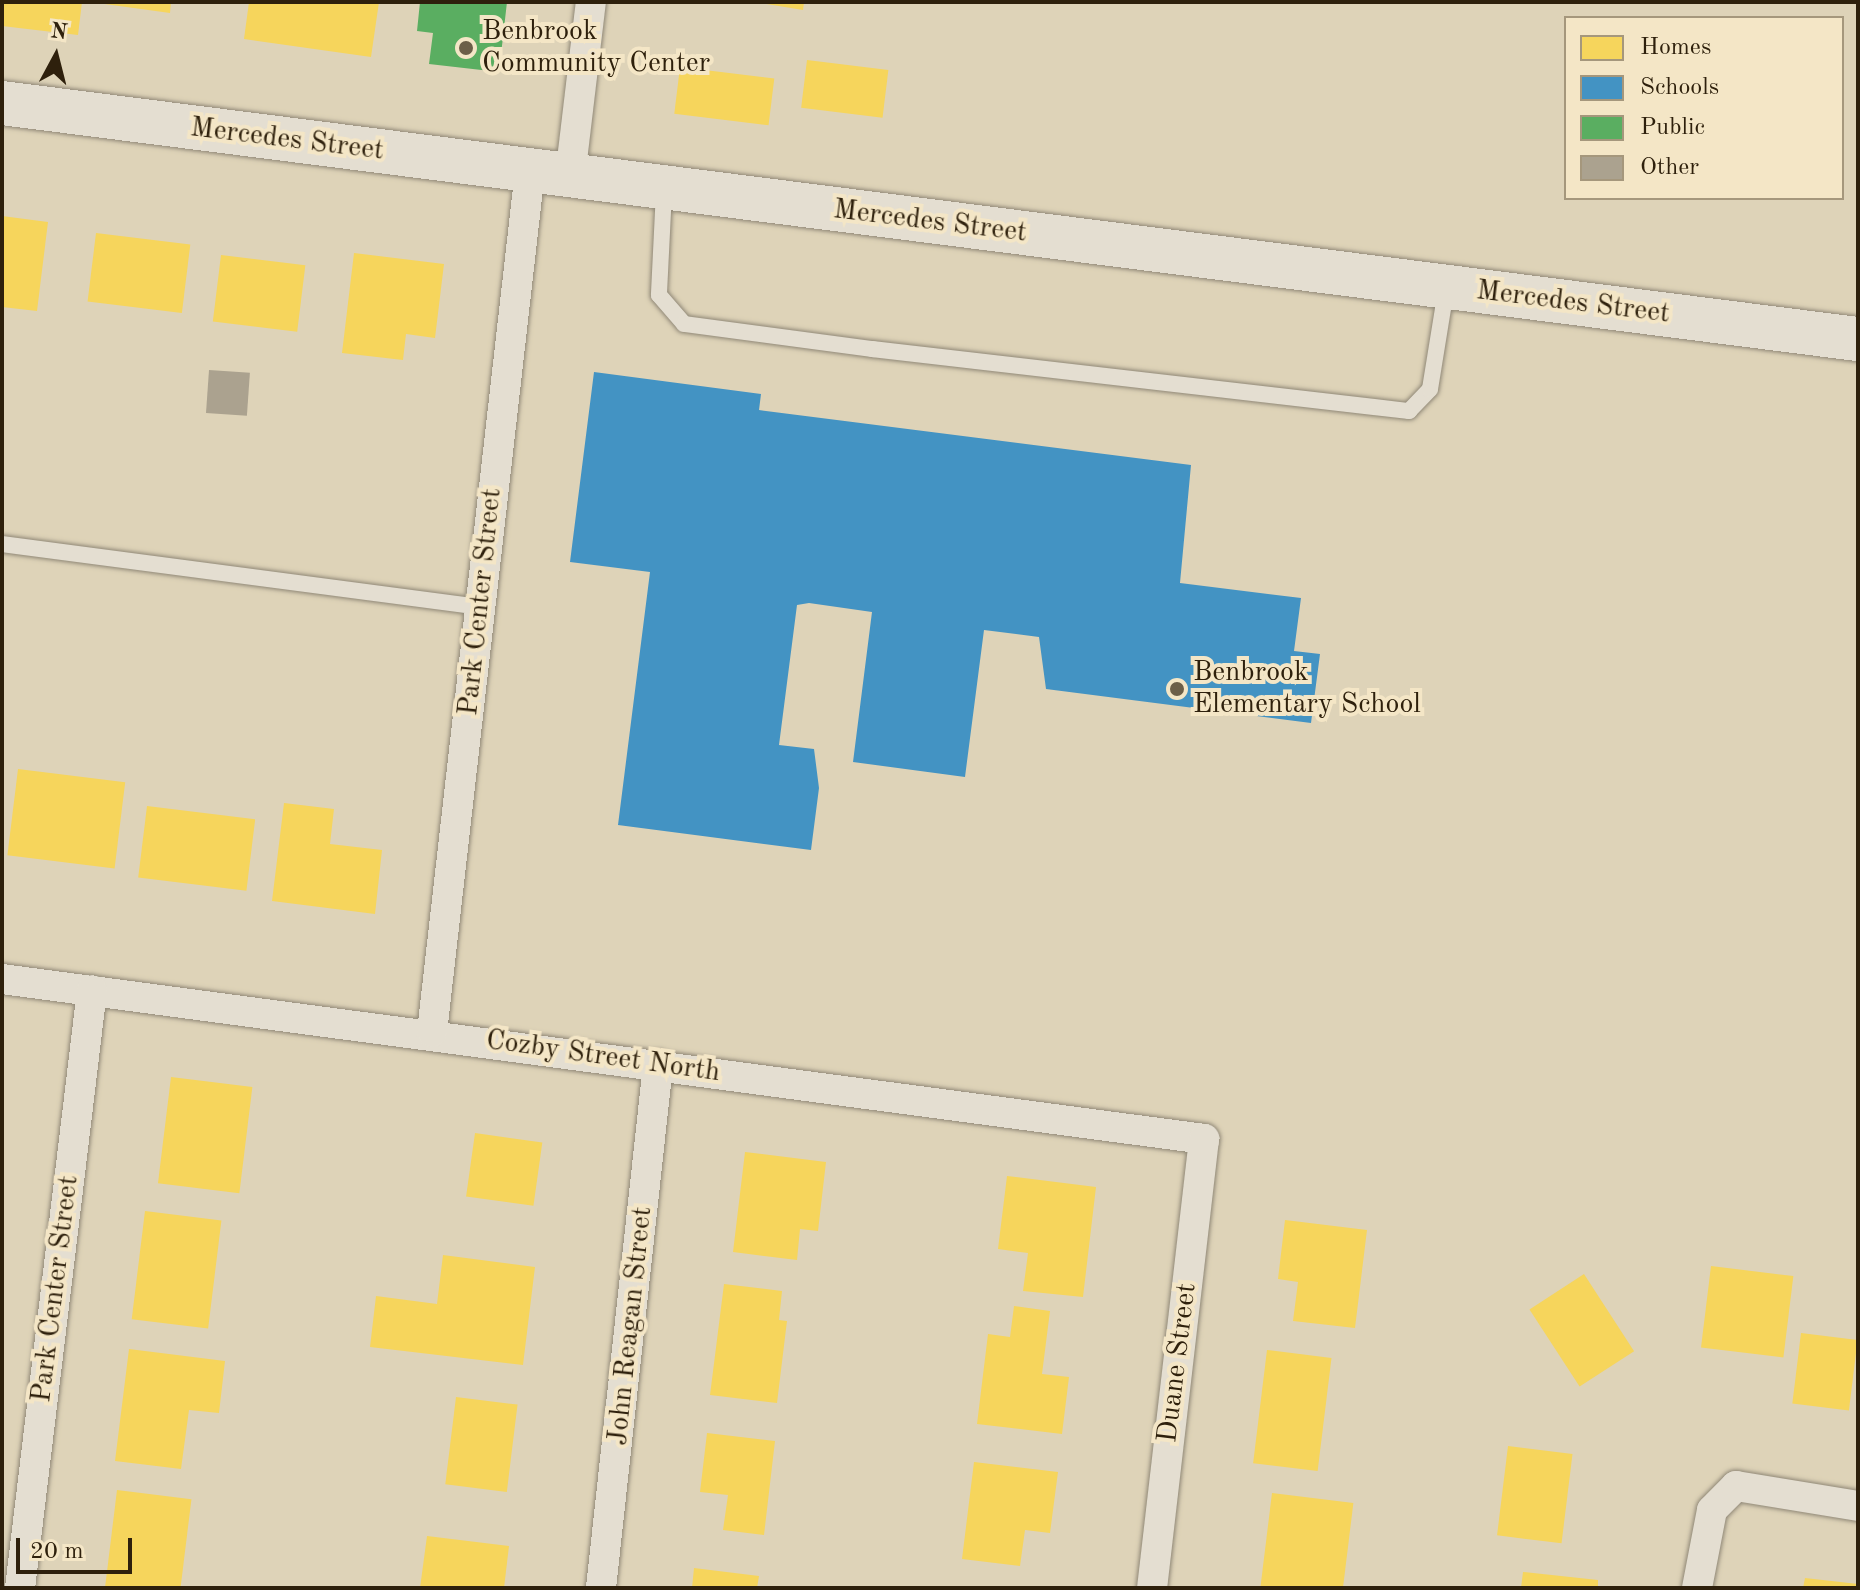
<!DOCTYPE html>
<html>
<head>
<meta charset="utf-8">
<style>
  body { margin:0 }
  #map { position:relative; width:1860px; height:1590px; overflow:hidden; background:#ded3b8; font-family:"Old Standard TT",serif }
  div>[style] { position:absolute }
  .homes>* { inset:0; background:#f6d55c; transform-origin:0 0 }
  .schools>* { inset:0; background:#4393c3 }
  .public>* { inset:0; background:#5aae61 }
  .building>* { inset:0; background:#aba28f; transform-origin:0 0 }
  .roads { filter:drop-shadow(0 0 2px #908877) drop-shadow(0 0 2px #908877) }
  .lane>* { height:16px; margin:-8px; padding:0 8px; transform-origin:8px; border-radius:8px; background:#e4ded1 }
  .street>* { height:30px; margin:-15px; padding:0 15px; transform-origin:15px; border-radius:15px; background:#e4ded1 }
  .secondary>* { height:44px; margin:-22px; padding:0 22px; transform-origin:22px; border-radius:22px; background:#e4ded1 }
  .dots>* { width:22px; height:22px; translate:-50% -50%; box-sizing:border-box; border:4px solid #f4e6c6; border-radius:50% }
  span { translate:-50% -50%; white-space:nowrap; text-align:center; line-height:1.15; -webkit-text-stroke:8px #f4e6c6; paint-order:stroke }
  .poi-label { font-size:28px; color:#2e200c }
  .left { translate:0 -50%; text-align:left }
  .street-label { font-size:28px; color:#2e200c }
  .frame { position:absolute; inset:0; border:4px solid #2e200c; pointer-events:none }
  .legend { position:absolute; left:1564px; top:16px; width:280px; height:184px; box-sizing:border-box; background:#f4e6c6; border:2px solid #a5977c; margin:0; padding:10px 14px; list-style:none; font-size:24px; color:#2e200c }
  .legend li { display:flex; align-items:center; gap:16px; height:40px }
  .legend b { width:40px; border:2px solid #a5977c }
  .north { position:absolute; left:16px; top:16px; width:80px; height:80px; -webkit-text-stroke:6px #f4e6c6; paint-order:stroke; rotate:7deg; font-size:22px; font-weight:700; line-height:32px; text-align:center; color:#2e200c }
  .north::after { content:''; display:block; margin:auto; width:28px; height:36px; background:#2e200c; clip-path:polygon(50% 0,100% 100%,50% 72%,0 100%) }
  .scale { position:absolute; left:16px; top:1538px; width:116px; height:36px; box-sizing:border-box; border:4px solid #2e200c; border-top:0; padding-left:10px; font-size:24px; line-height:28px; white-space:nowrap; color:#2e200c; -webkit-text-stroke:6px #f4e6c6; paint-order:stroke }
</style>
</head>
<body>
<div id="map">
  <div class="homes">
    <i style="clip-path:polygon(2px 2px,82px 2px,78px 35px,2px 26px)"></i>
    <i style="clip-path:polygon(90px 2px,171px 2px,170px 13px)"></i>
    <i style="clip-path:polygon(249px 2px,379px 2px,371px 57px,244px 39px)"></i>
    <i style="clip-path:polygon(754px 2px,804px 2px,803px 10px)"></i>
    <i style="left:807px;top:60px;width:82px;height:48px;rotate:7deg"></i>
    <i style="left:680px;top:67px;width:95px;height:47px;rotate:7deg"></i>
    <i style="clip-path:polygon(2px 216px,48px 222px,37px 311px,2px 307px)"></i>
    <i style="left:96px;top:233px;width:95px;height:69px;rotate:7deg"></i>
    <i style="clip-path:polygon(354px 253px,444px 264px,435px 338px,406px 334px,403px 360px,342px 353px)"></i>
    <i style="left:221px;top:255px;width:85px;height:67px;rotate:7deg"></i>
    <i style="left:18px;top:769px;width:108px;height:87px;rotate:7deg"></i>
    <i style="clip-path:polygon(284px 803px,334px 809px,330px 844px,382px 850px,375px 914px,272px 901px)"></i>
    <i style="left:147px;top:806px;width:109px;height:72px;rotate:7deg"></i>
    <i style="left:171px;top:1077px;width:82px;height:107px;rotate:7deg"></i>
    <i style="left:475px;top:1133px;width:68px;height:64px;rotate:8deg"></i>
    <i style="clip-path:polygon(745px 1152px,826px 1162px,818px 1231px,800px 1229px,797px 1260px,733px 1252px)"></i>
    <i style="clip-path:polygon(1007px 1176px,1096px 1187px,1083px 1297px,1023px 1291px,1028px 1253px,998px 1249px)"></i>
    <i style="left:145px;top:1211px;width:77px;height:109px;rotate:7deg"></i>
    <i style="clip-path:polygon(1285px 1220px,1367px 1230px,1355px 1328px,1293px 1321px,1298px 1282px,1278px 1279px)"></i>
    <i style="clip-path:polygon(443px 1255px,535px 1267px,523px 1365px,370px 1347px,376px 1296px,437px 1304px)"></i>
    <i style="left:1711px;top:1266px;width:83px;height:82px;rotate:7deg"></i>
    <i style="left:1584px;top:1274px;width:92px;height:65px;rotate:57deg"></i>
    <i style="clip-path:polygon(724px 1284px,782px 1291px,779px 1320px,787px 1321px,777px 1403px,710px 1395px)"></i>
    <i style="clip-path:polygon(1014px 1306px,1050px 1311px,1042px 1374px,1069px 1377px,1062px 1434px,977px 1424px,988px 1334px,1010px 1337px)"></i>
    <i style="left:1801px;top:1333px;width:57px;height:71px;rotate:7deg"></i>
    <i style="clip-path:polygon(129px 1349px,225px 1361px,219px 1413px,189px 1410px,181px 1469px,115px 1461px)"></i>
    <i style="left:1267px;top:1350px;width:65px;height:114px;rotate:7deg"></i>
    <i style="left:456px;top:1397px;width:62px;height:88px;rotate:7deg"></i>
    <i style="clip-path:polygon(707px 1433px,775px 1441px,764px 1535px,723px 1530px,728px 1495px,700px 1492px)"></i>
    <i style="left:1508px;top:1446px;width:65px;height:90px;rotate:7deg"></i>
    <i style="clip-path:polygon(974px 1462px,1058px 1472px,1050px 1533px,1025px 1530px,1020px 1566px,962px 1559px)"></i>
    <i style="left:117px;top:1490px;width:75px;height:99px;rotate:7deg"></i>
    <i style="left:1272px;top:1493px;width:82px;height:96px;rotate:7deg"></i>
    <i style="clip-path:polygon(427px 1536px,509px 1546px,504px 1588px,420px 1588px)"></i>
    <i style="clip-path:polygon(694px 1568px,759px 1576px,757px 1588px,692px 1588px)"></i>
    <i style="clip-path:polygon(1523px 1572px,1598px 1580px,1598px 1588px,1521px 1588px)"></i>
    <i style="clip-path:polygon(1805px 1578px,1858px 1584px,1858px 1588px,1803px 1588px)"></i>
  </div>
  <div class="schools">
    <i style="clip-path:polygon(594px 372px,761px 394px,759px 410px,1191px 465px,1180px 583px,1301px 598px,1294px 651px,1320px 654px,1311px 723px,1046px 689px,1039px 637px,984px 630px,965px 777px,853px 762px,872px 612px,809px 603px,797px 605px,779px 745px,814px 749px,819px 788px,811px 850px,618px 825px,650px 572px,570px 562px)"></i>
  </div>
  <div class="public">
    <i style="clip-path:polygon(420px 2px,507px 2px,499px 72px,429px 64px,433px 33px,417px 31px)"></i>
  </div>
  <div class="building">
    <i style="left:209px;top:370px;width:41px;height:43px;rotate:4deg"></i>
  </div>
  <div class="roads">
    <div class="lane">
      <i style="left:664px;top:191px;width:104px;rotate:92.8deg"></i>
      <i style="left:659px;top:295px;width:38px;rotate:49deg"></i>
      <i style="left:684px;top:324px;width:190px;rotate:7.6deg"></i>
      <i style="left:872px;top:349px;width:541px;rotate:6.59deg"></i>
      <i style="left:1409px;top:411px;width:30px;rotate:-46deg"></i>
      <i style="left:1430px;top:389px;width:100px;rotate:-80.8deg"></i>
      <i style="left:2px;top:544px;width:483px;rotate:7.5deg"></i>
    </div>
    <div class="street">
      <i style="left:570px;top:177px;width:176px;rotate:-83.2deg"></i>
      <i style="left:2px;top:979px;width:1213px;rotate:7.58deg"></i>
      <i style="left:1204px;top:1139px;width:452px;rotate:96.6deg"></i>
      <i style="left:432px;top:1032px;width:867px;rotate:-83.51deg"></i>
      <i style="left:20px;top:1588px;width:602px;rotate:-83.13deg"></i>
      <i style="left:601px;top:1588px;width:526px;rotate:-83.78deg"></i>
      <i style="left:1697px;top:1588px;width:79px;rotate:-79.1deg"></i>
      <i style="left:1712px;top:1510px;width:34px;rotate:-45deg"></i>
      <i style="left:1736px;top:1486px;width:124px;rotate:9.3deg"></i>
    </div>
    <div class="secondary">
      <i style="left:2px;top:103px;width:1871px;rotate:7.25deg"></i>
    </div>
  </div>
  <div class="dots">
    <i style="left:466px;top:48px;background:#6c5f48"></i>
    <i style="left:1177px;top:689px;background:#6c5f48"></i>
  </div>
  <div class="poi-label">
    <span class="left" style="left:482px;top:48px">Benbrook<br>Community Center</span>
    <span class="left" style="left:1193px;top:689px">Benbrook<br>Elementary School</span>
  </div>
  <div class="street-label">
    <span style="left:287px;top:140px;rotate:7deg">Mercedes Street</span>
    <span style="left:930px;top:222px;rotate:7deg">Mercedes Street</span>
    <span style="left:1573px;top:303px;rotate:7deg">Mercedes Street</span>
    <span style="left:481px;top:602px;rotate:-84deg">Park Center Street</span>
    <span style="left:603px;top:1057px;rotate:8deg">Cozby Street North</span>
    <span style="left:56px;top:1289px;rotate:-83deg">Park Center Street</span>
    <span style="left:631px;top:1326px;rotate:-84deg">John Reagan Street</span>
    <span style="left:1178px;top:1363px;rotate:-83deg">Duane Street</span>
  </div>
  <div class="frame"></div>
  <ul class="legend">
  <li><b style="height:22px;background:#f6d55c"></b>Homes</li>
  <li><b style="height:22px;background:#4393c3"></b>Schools</li>
  <li><b style="height:22px;background:#5aae61"></b>Public</li>
  <li><b style="height:22px;background:#aba28f"></b>Other</li>
  </ul>
  <div class="north">N</div>
  <div class="scale">20 m</div>
</div>
</body>
</html>
